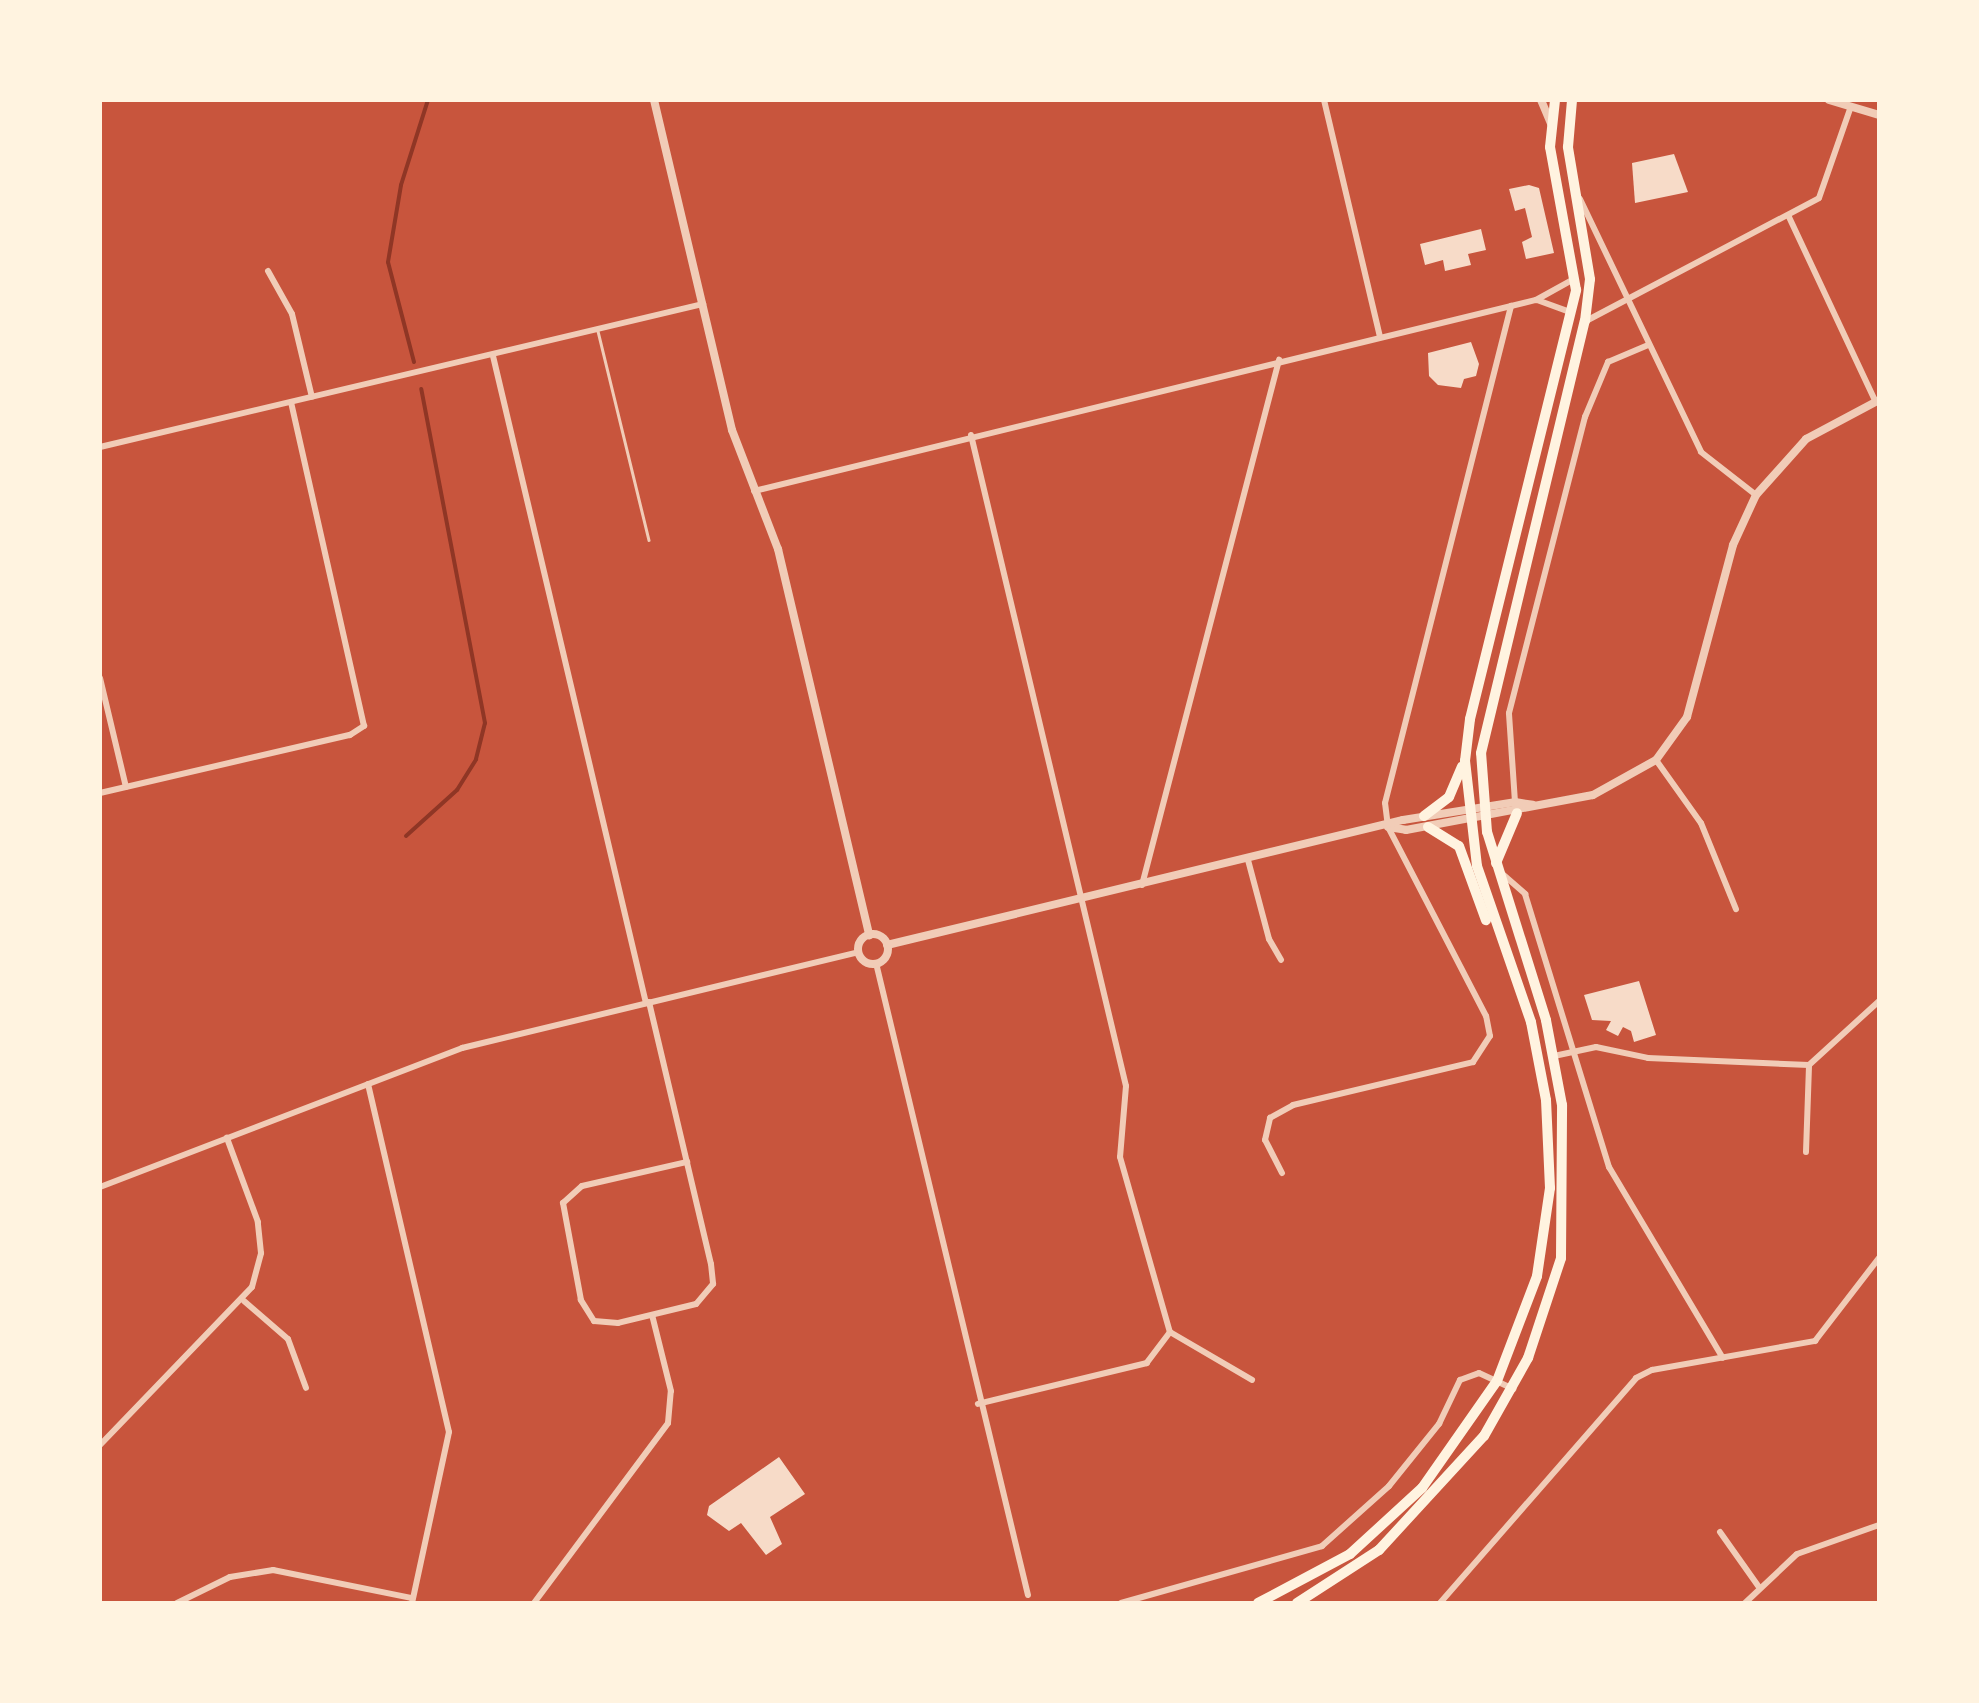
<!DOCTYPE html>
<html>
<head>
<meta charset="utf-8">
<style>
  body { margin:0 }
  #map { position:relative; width:1979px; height:1703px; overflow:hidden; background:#c8553d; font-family:Jost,sans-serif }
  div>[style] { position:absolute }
  .stream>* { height:4px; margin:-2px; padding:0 2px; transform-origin:2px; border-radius:2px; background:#8f3625 }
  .building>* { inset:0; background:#f7dbc8 }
  .service>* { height:2.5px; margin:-1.25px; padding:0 1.25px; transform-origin:1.25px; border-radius:1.25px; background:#f1ccb7 }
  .minor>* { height:6px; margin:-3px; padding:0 3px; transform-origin:3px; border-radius:3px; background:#f1ccb7 }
  .tertiary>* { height:8px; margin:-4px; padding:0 4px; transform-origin:4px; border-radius:4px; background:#f1ccb7 }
  .tertiary>.ring { margin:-4px; padding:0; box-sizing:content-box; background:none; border:8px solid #f1ccb7; border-radius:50% }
  .trunk>* { height:10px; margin:-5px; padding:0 5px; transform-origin:5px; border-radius:5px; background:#fff3e0 }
  span { translate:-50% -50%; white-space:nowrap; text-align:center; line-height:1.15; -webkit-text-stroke:9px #fff3e0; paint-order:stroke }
  .frame { position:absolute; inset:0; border:102px solid #fff3e0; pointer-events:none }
</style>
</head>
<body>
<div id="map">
  <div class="stream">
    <i style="left:414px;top:362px;width:103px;rotate:-104.6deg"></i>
    <i style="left:388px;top:262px;width:78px;rotate:-80.4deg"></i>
    <i style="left:401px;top:185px;width:89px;rotate:-72.4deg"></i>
    <i style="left:406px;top:836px;width:69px;rotate:-42deg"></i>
    <i style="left:457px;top:790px;width:36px;rotate:-58deg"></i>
    <i style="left:476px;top:759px;width:37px;rotate:-76deg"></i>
    <i style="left:485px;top:723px;width:340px;rotate:-100.8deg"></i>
  </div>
  <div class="building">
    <i style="clip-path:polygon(1674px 154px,1688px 192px,1635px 203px,1632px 163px)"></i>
    <i style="clip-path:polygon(1529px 185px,1539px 188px,1554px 253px,1526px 259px,1522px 242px,1532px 237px,1525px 208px,1515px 211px,1509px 189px)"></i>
    <i style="clip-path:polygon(1481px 229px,1486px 250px,1468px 254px,1471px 265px,1445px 271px,1443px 260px,1425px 265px,1420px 244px)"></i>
    <i style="clip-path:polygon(1471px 342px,1479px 364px,1476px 376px,1464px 379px,1461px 388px,1438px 385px,1429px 376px,1428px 353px)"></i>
    <i style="clip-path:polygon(1639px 981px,1656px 1035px,1634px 1042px,1631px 1031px,1623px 1027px,1618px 1036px,1606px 1030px,1611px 1021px,1592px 1020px,1584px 995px)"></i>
    <i style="clip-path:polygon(779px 1457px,805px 1494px,770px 1517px,782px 1544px,766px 1555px,741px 1523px,729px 1531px,707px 1515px,709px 1506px)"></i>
  </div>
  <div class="service">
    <i style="left:598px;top:331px;width:215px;rotate:76.3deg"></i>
  </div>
  <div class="minor">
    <i style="left:1324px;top:100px;width:243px;rotate:76.7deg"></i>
    <i style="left:1580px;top:199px;width:280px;rotate:64.4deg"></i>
    <i style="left:1701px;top:452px;width:70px;rotate:38deg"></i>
    <i style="left:1789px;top:217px;width:203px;rotate:64.9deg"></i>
    <i style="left:268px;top:271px;width:49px;rotate:60.8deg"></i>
    <i style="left:292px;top:314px;width:85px;rotate:76.5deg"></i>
    <i style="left:1537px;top:300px;width:37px;rotate:20deg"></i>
    <i style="left:1586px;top:321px;width:263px;rotate:-27.8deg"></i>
    <i style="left:1819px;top:198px;width:97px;rotate:-70.8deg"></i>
    <i style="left:493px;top:356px;width:665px;rotate:76.7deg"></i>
    <i style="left:971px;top:435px;width:669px;rotate:76.61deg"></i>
    <i style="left:1126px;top:1086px;width:71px;rotate:94.8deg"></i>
    <i style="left:1120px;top:1157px;width:182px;rotate:74.1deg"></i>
    <i style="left:1170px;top:1332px;width:39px;rotate:127deg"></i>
    <i style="left:1147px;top:1363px;width:174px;rotate:166.4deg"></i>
    <i style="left:100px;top:447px;width:620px;rotate:-13.34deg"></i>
    <i style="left:754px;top:491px;width:805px;rotate:-13.73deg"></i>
    <i style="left:1536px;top:300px;width:43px;rotate:-28.9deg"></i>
    <i style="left:100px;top:678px;width:112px;rotate:76.6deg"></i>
    <i style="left:1656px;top:760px;width:77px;rotate:54.5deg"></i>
    <i style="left:1701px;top:823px;width:93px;rotate:67.9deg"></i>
    <i style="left:100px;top:793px;width:257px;rotate:-13.1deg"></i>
    <i style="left:350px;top:735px;width:17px;rotate:-33deg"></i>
    <i style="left:364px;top:726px;width:332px;rotate:-102.7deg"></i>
    <i style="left:1515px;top:802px;width:89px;rotate:-93.9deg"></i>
    <i style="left:1509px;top:713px;width:306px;rotate:-75.6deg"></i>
    <i style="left:1585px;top:417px;width:60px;rotate:-67.3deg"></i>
    <i style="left:1608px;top:362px;width:43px;rotate:-23deg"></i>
    <i style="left:1248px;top:860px;width:82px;rotate:75.1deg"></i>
    <i style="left:1269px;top:939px;width:24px;rotate:60deg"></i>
    <i style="left:1499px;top:871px;width:35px;rotate:41deg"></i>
    <i style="left:1525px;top:894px;width:286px;rotate:72.9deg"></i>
    <i style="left:1609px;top:1167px;width:222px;rotate:59.2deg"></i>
    <i style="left:1142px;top:885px;width:543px;rotate:-75.37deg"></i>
    <i style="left:876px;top:963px;width:650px;rotate:76.48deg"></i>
    <i style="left:649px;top:1002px;width:269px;rotate:76.7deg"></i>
    <i style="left:711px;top:1264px;width:20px;rotate:84deg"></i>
    <i style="left:713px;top:1284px;width:26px;rotate:130deg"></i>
    <i style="left:696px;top:1304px;width:80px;rotate:166.3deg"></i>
    <i style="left:618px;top:1323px;width:24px;rotate:-175deg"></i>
    <i style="left:594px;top:1321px;width:25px;rotate:-122deg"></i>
    <i style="left:581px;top:1300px;width:99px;rotate:-100.5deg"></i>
    <i style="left:563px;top:1203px;width:25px;rotate:-42deg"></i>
    <i style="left:582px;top:1186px;width:108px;rotate:-12.9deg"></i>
    <i style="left:1554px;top:1056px;width:43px;rotate:-12.1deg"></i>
    <i style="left:1596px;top:1047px;width:53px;rotate:11.9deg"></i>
    <i style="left:1648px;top:1058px;width:161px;rotate:2.5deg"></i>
    <i style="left:1809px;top:1065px;width:95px;rotate:-42.4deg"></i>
    <i style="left:368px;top:1084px;width:357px;rotate:76.9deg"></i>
    <i style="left:449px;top:1432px;width:175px;rotate:102.2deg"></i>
    <i style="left:1806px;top:1152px;width:87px;rotate:-88deg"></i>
    <i style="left:1282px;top:1173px;width:37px;rotate:-117deg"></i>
    <i style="left:1265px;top:1140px;width:23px;rotate:-77deg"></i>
    <i style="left:1270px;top:1118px;width:26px;rotate:-29deg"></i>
    <i style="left:1293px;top:1105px;width:185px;rotate:-13.4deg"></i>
    <i style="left:1473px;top:1062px;width:31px;rotate:-57deg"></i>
    <i style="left:1490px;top:1036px;width:20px;rotate:-101deg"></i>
    <i style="left:1486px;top:1016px;width:213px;rotate:-117.4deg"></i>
    <i style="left:1388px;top:827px;width:24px;rotate:-97deg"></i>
    <i style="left:1385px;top:803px;width:513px;rotate:-75.77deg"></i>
    <i style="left:100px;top:1187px;width:388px;rotate:-21deg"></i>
    <i style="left:462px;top:1048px;width:407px;rotate:-13.6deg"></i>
    <i style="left:244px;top:1301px;width:58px;rotate:40.8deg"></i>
    <i style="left:288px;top:1339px;width:52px;rotate:69.8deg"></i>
    <i style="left:1170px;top:1332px;width:95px;rotate:30.3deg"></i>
    <i style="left:100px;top:1445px;width:219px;rotate:-46.1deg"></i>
    <i style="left:252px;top:1287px;width:35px;rotate:-75deg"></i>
    <i style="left:261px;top:1253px;width:31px;rotate:-96deg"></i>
    <i style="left:258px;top:1222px;width:90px;rotate:-110.3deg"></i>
    <i style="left:1720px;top:1532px;width:67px;rotate:54.7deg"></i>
    <i style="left:177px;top:1603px;width:59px;rotate:-26.1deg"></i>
    <i style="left:230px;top:1577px;width:44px;rotate:-9.2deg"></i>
    <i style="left:273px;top:1570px;width:142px;rotate:11.4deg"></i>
    <i style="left:534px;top:1603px;width:224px;rotate:-53.3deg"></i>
    <i style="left:668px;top:1423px;width:32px;rotate:-85deg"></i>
    <i style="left:671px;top:1391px;width:78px;rotate:-104deg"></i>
    <i style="left:1121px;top:1603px;width:209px;rotate:-15.8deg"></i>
    <i style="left:1322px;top:1546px;width:90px;rotate:-41.8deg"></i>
    <i style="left:1389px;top:1486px;width:80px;rotate:-51.1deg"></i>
    <i style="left:1439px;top:1424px;width:49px;rotate:-64.5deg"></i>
    <i style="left:1460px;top:1380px;width:20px;rotate:-20deg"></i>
    <i style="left:1479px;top:1373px;width:38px;rotate:25deg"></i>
    <i style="left:1440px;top:1603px;width:298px;rotate:-48.9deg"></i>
    <i style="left:1636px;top:1378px;width:18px;rotate:-27deg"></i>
    <i style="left:1652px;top:1370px;width:166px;rotate:-10.1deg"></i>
    <i style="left:1815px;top:1341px;width:105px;rotate:-52.4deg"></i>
    <i style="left:1745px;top:1603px;width:71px;rotate:-43.3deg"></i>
    <i style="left:1797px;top:1554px;width:87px;rotate:-19.5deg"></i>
  </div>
  <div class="tertiary">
    <i style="left:654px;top:100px;width:339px;rotate:76.7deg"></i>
    <i style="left:732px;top:430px;width:128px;rotate:68.9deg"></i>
    <i style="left:778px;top:549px;width:397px;rotate:76.7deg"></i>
    <i style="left:1541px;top:100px;width:26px;rotate:67deg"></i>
    <i style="left:1829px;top:100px;width:52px;rotate:16.7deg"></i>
    <i style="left:1388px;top:827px;width:18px;rotate:9deg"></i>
    <i style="left:1406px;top:830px;width:190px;rotate:-10.6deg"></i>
    <i style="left:1593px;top:795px;width:72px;rotate:-29.1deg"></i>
    <i style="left:1656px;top:760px;width:53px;rotate:-54.2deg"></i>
    <i style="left:1687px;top:717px;width:178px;rotate:-75deg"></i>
    <i style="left:1733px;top:545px;width:55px;rotate:-65.3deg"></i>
    <i style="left:1756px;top:495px;width:75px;rotate:-48.2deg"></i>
    <i style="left:1806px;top:439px;width:83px;rotate:-28.1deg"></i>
    <i class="ring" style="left:858px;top:934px;width:22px;height:22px"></i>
    <i style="left:887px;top:945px;width:531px;rotate:-13.62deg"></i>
    <i style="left:1403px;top:820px;width:113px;rotate:-9.1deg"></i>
    <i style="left:1515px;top:802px;width:18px;rotate:9deg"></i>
  </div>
  <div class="trunk">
    <i style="left:1424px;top:816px;width:31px;rotate:-37deg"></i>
    <i style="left:1449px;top:797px;width:33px;rotate:-67deg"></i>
    <i style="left:1428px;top:827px;width:36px;rotate:32deg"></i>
    <i style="left:1459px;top:846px;width:79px;rotate:70deg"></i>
    <i style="left:1496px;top:863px;width:54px;rotate:-67.2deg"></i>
    <i style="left:1258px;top:1603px;width:104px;rotate:-28deg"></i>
    <i style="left:1350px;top:1554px;width:98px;rotate:-42.5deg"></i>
    <i style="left:1422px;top:1488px;width:131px;rotate:-55deg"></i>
    <i style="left:1497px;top:1381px;width:112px;rotate:-69.1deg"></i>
    <i style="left:1537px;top:1276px;width:89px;rotate:-81.6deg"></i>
    <i style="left:1550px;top:1188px;width:88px;rotate:-92.6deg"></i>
    <i style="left:1546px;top:1100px;width:79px;rotate:-100.9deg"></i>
    <i style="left:1531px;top:1022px;width:165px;rotate:-109.1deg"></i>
    <i style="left:1477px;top:866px;width:106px;rotate:-96.5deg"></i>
    <i style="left:1465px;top:761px;width:42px;rotate:-83.2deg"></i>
    <i style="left:1470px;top:719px;width:442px;rotate:-76.1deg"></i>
    <i style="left:1576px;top:290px;width:145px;rotate:-100.3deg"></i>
    <i style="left:1550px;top:147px;width:47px;rotate:-83.9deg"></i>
    <i style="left:1297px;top:1603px;width:98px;rotate:-32.9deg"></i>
    <i style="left:1379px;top:1550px;width:155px;rotate:-47.4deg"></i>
    <i style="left:1484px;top:1436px;width:90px;rotate:-60.6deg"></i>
    <i style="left:1528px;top:1358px;width:105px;rotate:-71.7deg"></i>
    <i style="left:1561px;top:1258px;width:153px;rotate:-89.6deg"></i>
    <i style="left:1562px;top:1105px;width:86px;rotate:-100.7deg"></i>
    <i style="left:1546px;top:1020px;width:197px;rotate:-107.4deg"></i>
    <i style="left:1487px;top:832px;width:79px;rotate:-94.3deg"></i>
    <i style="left:1481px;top:753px;width:444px;rotate:-76.5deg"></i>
    <i style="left:1585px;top:321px;width:42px;rotate:-83.2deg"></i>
    <i style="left:1590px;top:279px;width:134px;rotate:-99.5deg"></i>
    <i style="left:1568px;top:147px;width:47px;rotate:-85.1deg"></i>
  </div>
  <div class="frame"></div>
</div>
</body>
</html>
